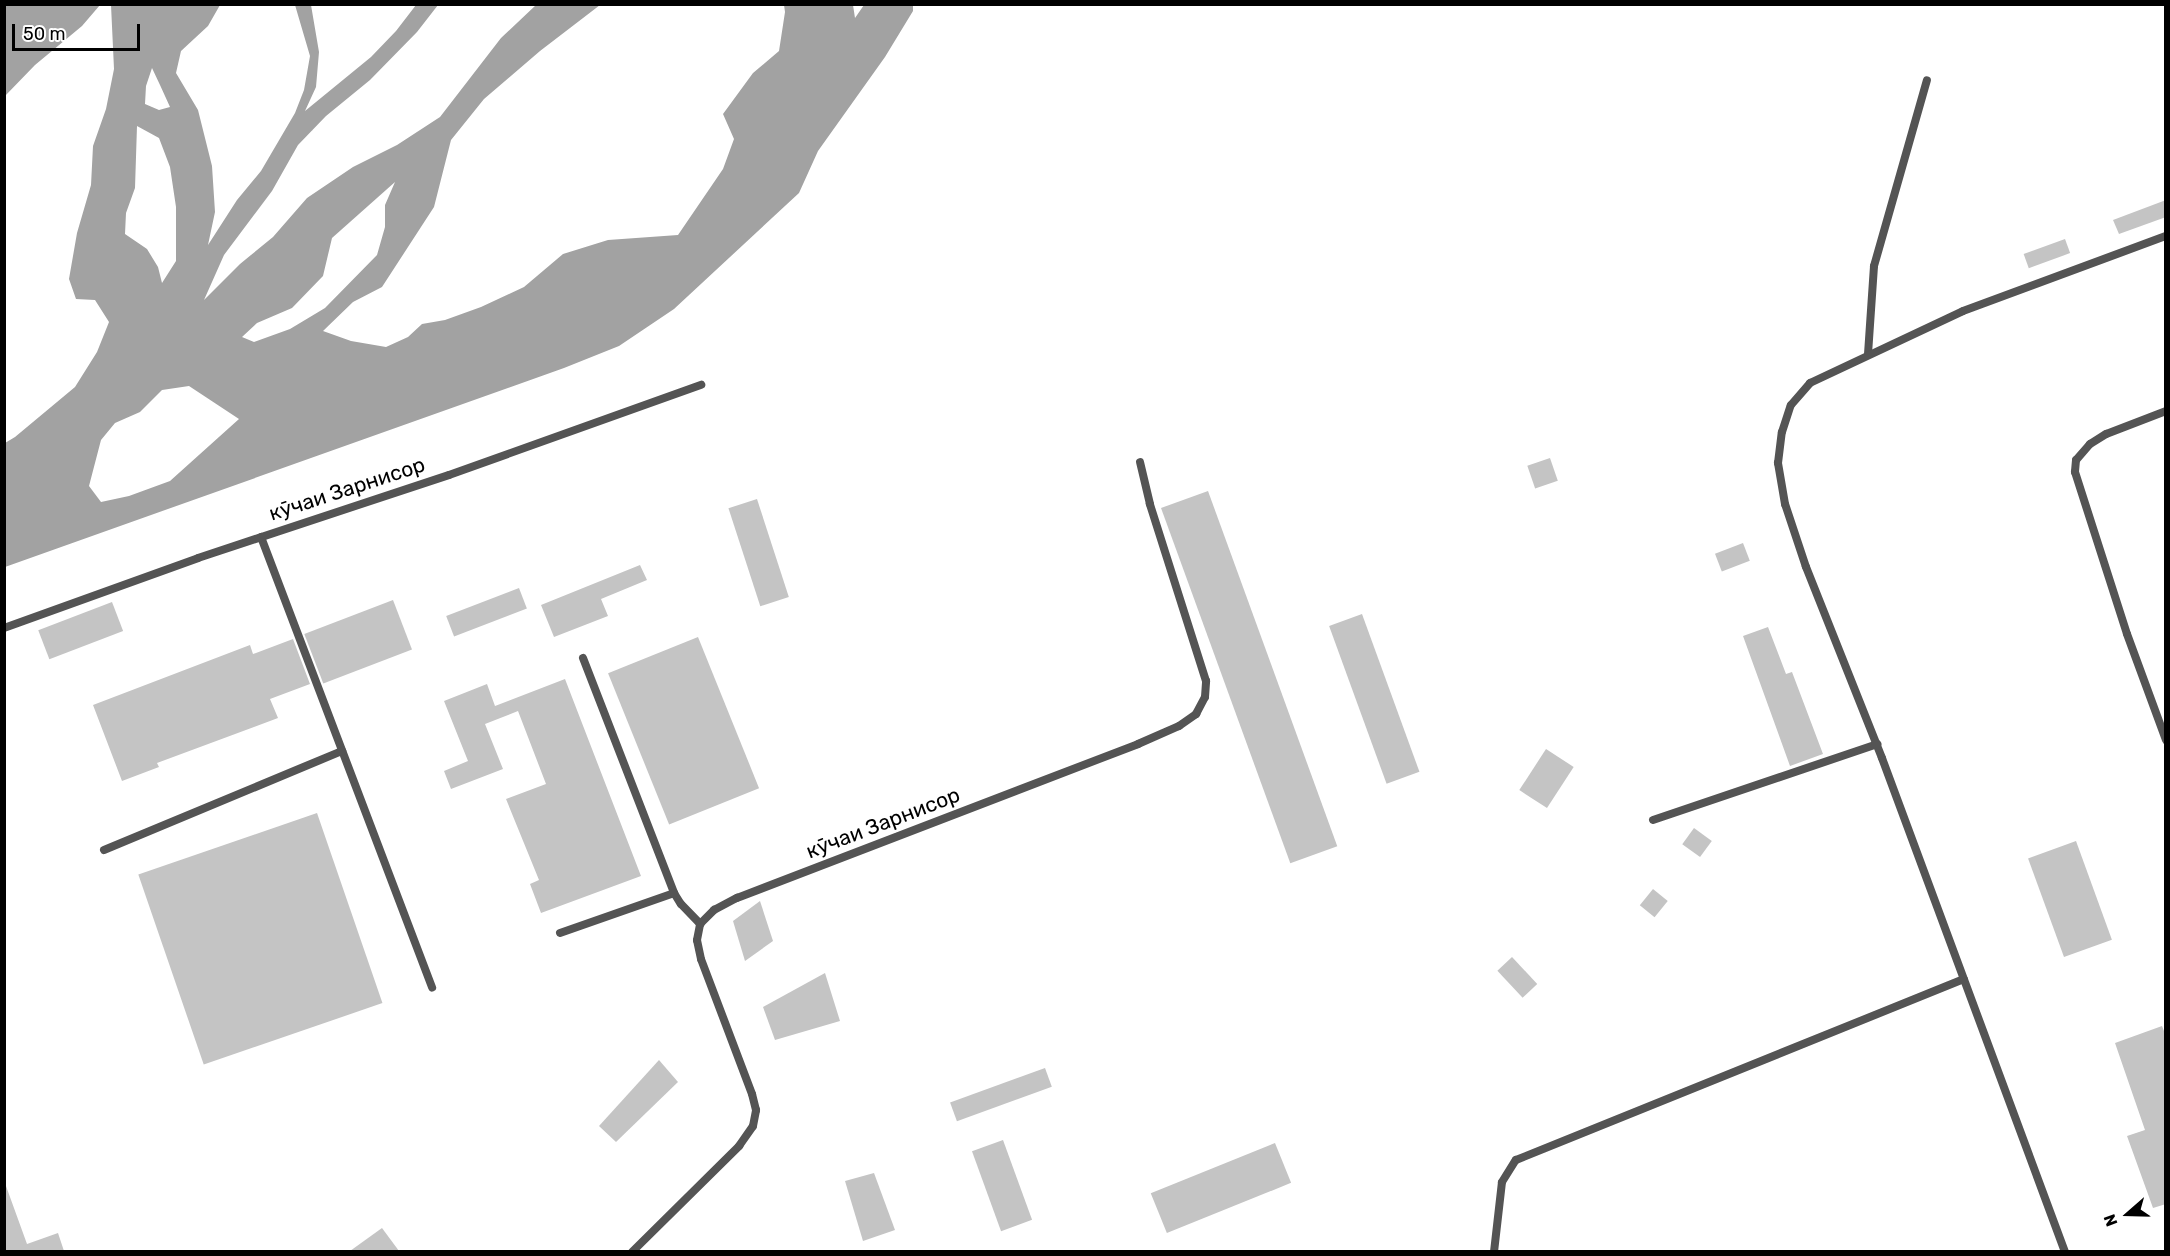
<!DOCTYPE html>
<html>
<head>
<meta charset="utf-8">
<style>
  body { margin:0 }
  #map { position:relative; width:2170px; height:1256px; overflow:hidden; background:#fff; font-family:Rubik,sans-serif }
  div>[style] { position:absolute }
  .water>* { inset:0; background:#a2a2a2 }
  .building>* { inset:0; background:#c4c4c4; transform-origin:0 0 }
  .service>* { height:8px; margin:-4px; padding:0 4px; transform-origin:4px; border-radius:4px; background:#545454 }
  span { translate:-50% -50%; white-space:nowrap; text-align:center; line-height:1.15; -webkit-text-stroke:4.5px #fff; paint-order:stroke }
  .street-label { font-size:21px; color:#000 }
  .frame { position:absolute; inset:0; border:6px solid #000; pointer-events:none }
  .north { position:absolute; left:2098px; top:1184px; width:60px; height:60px; -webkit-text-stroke:4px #fff; paint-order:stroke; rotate:250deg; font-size:16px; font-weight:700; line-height:24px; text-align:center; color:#000 }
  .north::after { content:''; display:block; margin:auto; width:21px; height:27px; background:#000; clip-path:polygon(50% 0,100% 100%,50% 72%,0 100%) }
  .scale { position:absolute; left:12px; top:24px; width:128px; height:27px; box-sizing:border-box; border:3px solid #000; border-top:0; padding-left:8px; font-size:18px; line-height:21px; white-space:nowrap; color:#000; -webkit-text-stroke:4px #fff; paint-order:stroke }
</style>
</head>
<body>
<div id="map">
  <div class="water">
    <i style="clip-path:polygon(5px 4px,100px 4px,100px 5px,82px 26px,35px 65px,5px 96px)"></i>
    <i style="clip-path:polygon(evenodd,111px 5px,220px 5px,208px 26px,181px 51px,176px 73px,198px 110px,212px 166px,215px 212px,208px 245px,237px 200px,261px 171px,295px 113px,304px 90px,310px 56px,295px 5px,311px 5px,319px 52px,316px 87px,305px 111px,371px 57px,396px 31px,416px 5px,438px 5px,417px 32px,370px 80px,326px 116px,298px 145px,272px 191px,224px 255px,204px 300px,240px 264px,273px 237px,307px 198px,353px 167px,397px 145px,440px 117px,501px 38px,536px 5px,600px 5px,540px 51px,484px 99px,451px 140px,434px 207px,382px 287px,353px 302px,323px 331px,351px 341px,386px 347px,408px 337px,422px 324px,445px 320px,481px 307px,524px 287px,563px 254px,608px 240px,678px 235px,723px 169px,734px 139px,723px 114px,753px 73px,779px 51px,785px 12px,784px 5px,853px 5px,855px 18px,864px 5px,913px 5px,913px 11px,885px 57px,818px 151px,799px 193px,674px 309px,619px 346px,564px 368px,5px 567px,5px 443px,15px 437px,75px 387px,97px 352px,109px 322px,95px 300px,76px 299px,69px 279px,77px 233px,91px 185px,93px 146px,106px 109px,114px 69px,111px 5px,152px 68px,160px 85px,170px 107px,159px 110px,145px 104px,146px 86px,152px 68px,111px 5px,137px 126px,159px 138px,170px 167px,176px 207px,176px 261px,162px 283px,158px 267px,147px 249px,125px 234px,126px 213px,135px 188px,137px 126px,111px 5px,395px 182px,385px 205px,385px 227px,377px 255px,325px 308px,290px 329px,254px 342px,242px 337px,257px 323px,292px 308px,323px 276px,332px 238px,395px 182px,111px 5px,189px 386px,239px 419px,170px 481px,129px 496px,101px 502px,89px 486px,101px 440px,115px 423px,140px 412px,162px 390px,189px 386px)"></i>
  </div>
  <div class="building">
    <i style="clip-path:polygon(2166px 200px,2166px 217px,2119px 234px,2113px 220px)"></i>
    <i style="left:2065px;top:239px;width:15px;height:44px;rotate:70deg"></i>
    <i style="left:1550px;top:458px;width:24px;height:24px;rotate:71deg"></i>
    <i style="left:1208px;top:491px;width:378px;height:50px;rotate:70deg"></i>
    <i style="left:757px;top:499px;width:103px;height:30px;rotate:72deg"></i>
    <i style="left:1743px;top:543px;width:19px;height:30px;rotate:69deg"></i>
    <i style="clip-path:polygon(640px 565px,647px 580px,601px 599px,608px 616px,554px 637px,541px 605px)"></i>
    <i style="left:519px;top:588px;width:22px;height:78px;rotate:69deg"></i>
    <i style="left:393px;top:600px;width:53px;height:95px;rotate:69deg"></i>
    <i style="left:112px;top:602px;width:31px;height:79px;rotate:69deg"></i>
    <i style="left:1362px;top:614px;width:168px;height:35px;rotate:70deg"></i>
    <i style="clip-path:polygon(1768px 627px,1786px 674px,1792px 672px,1823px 754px,1790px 766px,1743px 636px)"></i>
    <i style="left:698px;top:637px;width:163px;height:97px;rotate:68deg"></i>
    <i style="clip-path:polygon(293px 639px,310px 684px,270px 699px,278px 718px,157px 763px,159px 767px,122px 781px,93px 705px,250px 645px,253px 654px)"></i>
    <i style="clip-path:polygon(565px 679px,641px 876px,541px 913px,530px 884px,539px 880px,506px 799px,546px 784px,518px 711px,485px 724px,503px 769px,451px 789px,444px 771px,468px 761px,444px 701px,487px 684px,495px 706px)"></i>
    <i style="left:1546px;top:749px;width:33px;height:49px;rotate:33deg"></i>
    <i style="left:317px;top:813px;width:201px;height:189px;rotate:71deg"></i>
    <i style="left:1694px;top:828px;width:22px;height:20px;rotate:36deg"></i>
    <i style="left:2076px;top:841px;width:105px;height:51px;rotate:70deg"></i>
    <i style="left:1653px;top:889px;width:19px;height:21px;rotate:39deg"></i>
    <i style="clip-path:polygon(760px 901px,773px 941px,745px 961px,733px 921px)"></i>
    <i style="left:1512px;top:957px;width:37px;height:20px;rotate:47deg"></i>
    <i style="clip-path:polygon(825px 973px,840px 1021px,775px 1040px,763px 1007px)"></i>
    <i style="clip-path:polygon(2162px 1026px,2166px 1036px,2166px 1204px,2153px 1208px,2127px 1136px,2145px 1130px,2115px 1043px)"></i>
    <i style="clip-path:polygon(659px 1060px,678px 1082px,616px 1142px,599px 1126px)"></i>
    <i style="left:1045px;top:1068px;width:20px;height:101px;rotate:70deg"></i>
    <i style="left:1003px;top:1140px;width:85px;height:33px;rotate:70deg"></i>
    <i style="left:1275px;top:1143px;width:43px;height:134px;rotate:68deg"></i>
    <i style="clip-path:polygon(874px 1173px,895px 1230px,863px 1241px,845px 1181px)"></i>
    <i style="clip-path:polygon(6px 1186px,27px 1244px,58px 1233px,64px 1251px,4px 1251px)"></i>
    <i style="clip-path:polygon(382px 1228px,399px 1251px,350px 1251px)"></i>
  </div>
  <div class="service">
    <i style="left:1868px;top:354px;width:88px;rotate:-86.1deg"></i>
    <i style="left:1874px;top:266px;width:193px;rotate:-74.1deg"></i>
    <i style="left:2166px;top:411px;width:64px;rotate:159deg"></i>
    <i style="left:2106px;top:434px;width:19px;rotate:148deg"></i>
    <i style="left:2090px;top:444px;width:21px;rotate:131deg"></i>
    <i style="left:2076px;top:460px;width:12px;rotate:95deg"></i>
    <i style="left:2075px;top:472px;width:170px;rotate:72.2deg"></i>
    <i style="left:2127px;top:634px;width:113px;rotate:69.8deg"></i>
    <i style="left:261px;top:537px;width:482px;rotate:69.2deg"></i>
    <i style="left:4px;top:628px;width:206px;rotate:-19.8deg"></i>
    <i style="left:198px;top:558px;width:264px;rotate:-18.3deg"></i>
    <i style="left:449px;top:475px;width:268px;rotate:-19.7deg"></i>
    <i style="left:583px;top:658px;width:252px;rotate:68.8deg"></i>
    <i style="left:674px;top:893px;width:13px;rotate:58deg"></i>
    <i style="left:681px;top:904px;width:28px;rotate:46deg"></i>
    <i style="left:1653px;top:820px;width:237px;rotate:-18.7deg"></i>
    <i style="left:104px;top:850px;width:258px;rotate:-22.6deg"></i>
    <i style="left:560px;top:933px;width:121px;rotate:-19.3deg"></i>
    <i style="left:632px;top:1252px;width:151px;rotate:-44.7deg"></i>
    <i style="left:739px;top:1146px;width:24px;rotate:-55deg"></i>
    <i style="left:753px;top:1126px;width:16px;rotate:-79deg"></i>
    <i style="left:756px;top:1110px;width:16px;rotate:-104deg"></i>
    <i style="left:752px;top:1094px;width:144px;rotate:-110.7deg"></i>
    <i style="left:701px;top:959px;width:19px;rotate:-102deg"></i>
    <i style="left:697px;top:940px;width:16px;rotate:-79deg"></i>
    <i style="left:700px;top:924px;width:20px;rotate:-45deg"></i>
    <i style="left:714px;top:910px;width:26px;rotate:-28deg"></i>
    <i style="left:737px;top:898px;width:430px;rotate:-21deg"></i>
    <i style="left:1138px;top:744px;width:45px;rotate:-23.7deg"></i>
    <i style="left:1179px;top:726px;width:21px;rotate:-35deg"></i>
    <i style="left:1196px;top:714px;width:19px;rotate:-62deg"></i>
    <i style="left:1205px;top:697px;width:16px;rotate:-86deg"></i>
    <i style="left:1206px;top:681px;width:186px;rotate:-107.6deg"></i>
    <i style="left:1150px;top:504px;width:43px;rotate:-103.4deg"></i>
    <i style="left:1494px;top:1252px;width:70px;rotate:-83.5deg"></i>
    <i style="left:1502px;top:1182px;width:26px;rotate:-58deg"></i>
    <i style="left:1516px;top:1160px;width:483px;rotate:-22deg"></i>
    <i style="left:2065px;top:1252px;width:527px;rotate:-110.33deg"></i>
    <i style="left:1882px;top:758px;width:206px;rotate:-111.7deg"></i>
    <i style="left:1806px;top:567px;width:66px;rotate:-108.4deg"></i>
    <i style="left:1785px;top:504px;width:42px;rotate:-99.7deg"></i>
    <i style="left:1778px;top:463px;width:31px;rotate:-83deg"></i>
    <i style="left:1782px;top:432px;width:28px;rotate:-72deg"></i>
    <i style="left:1791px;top:405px;width:29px;rotate:-49deg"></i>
    <i style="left:1810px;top:383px;width:169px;rotate:-25.2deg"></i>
    <i style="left:1963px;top:311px;width:216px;rotate:-20.3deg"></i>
  </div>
  <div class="street-label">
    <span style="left:347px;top:489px;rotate:-18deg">кӯчаи Зарнисор</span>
    <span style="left:883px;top:823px;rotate:-21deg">кӯчаи Зарнисор</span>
  </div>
  <div class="frame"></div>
  <div class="north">N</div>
  <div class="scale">50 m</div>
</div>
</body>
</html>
